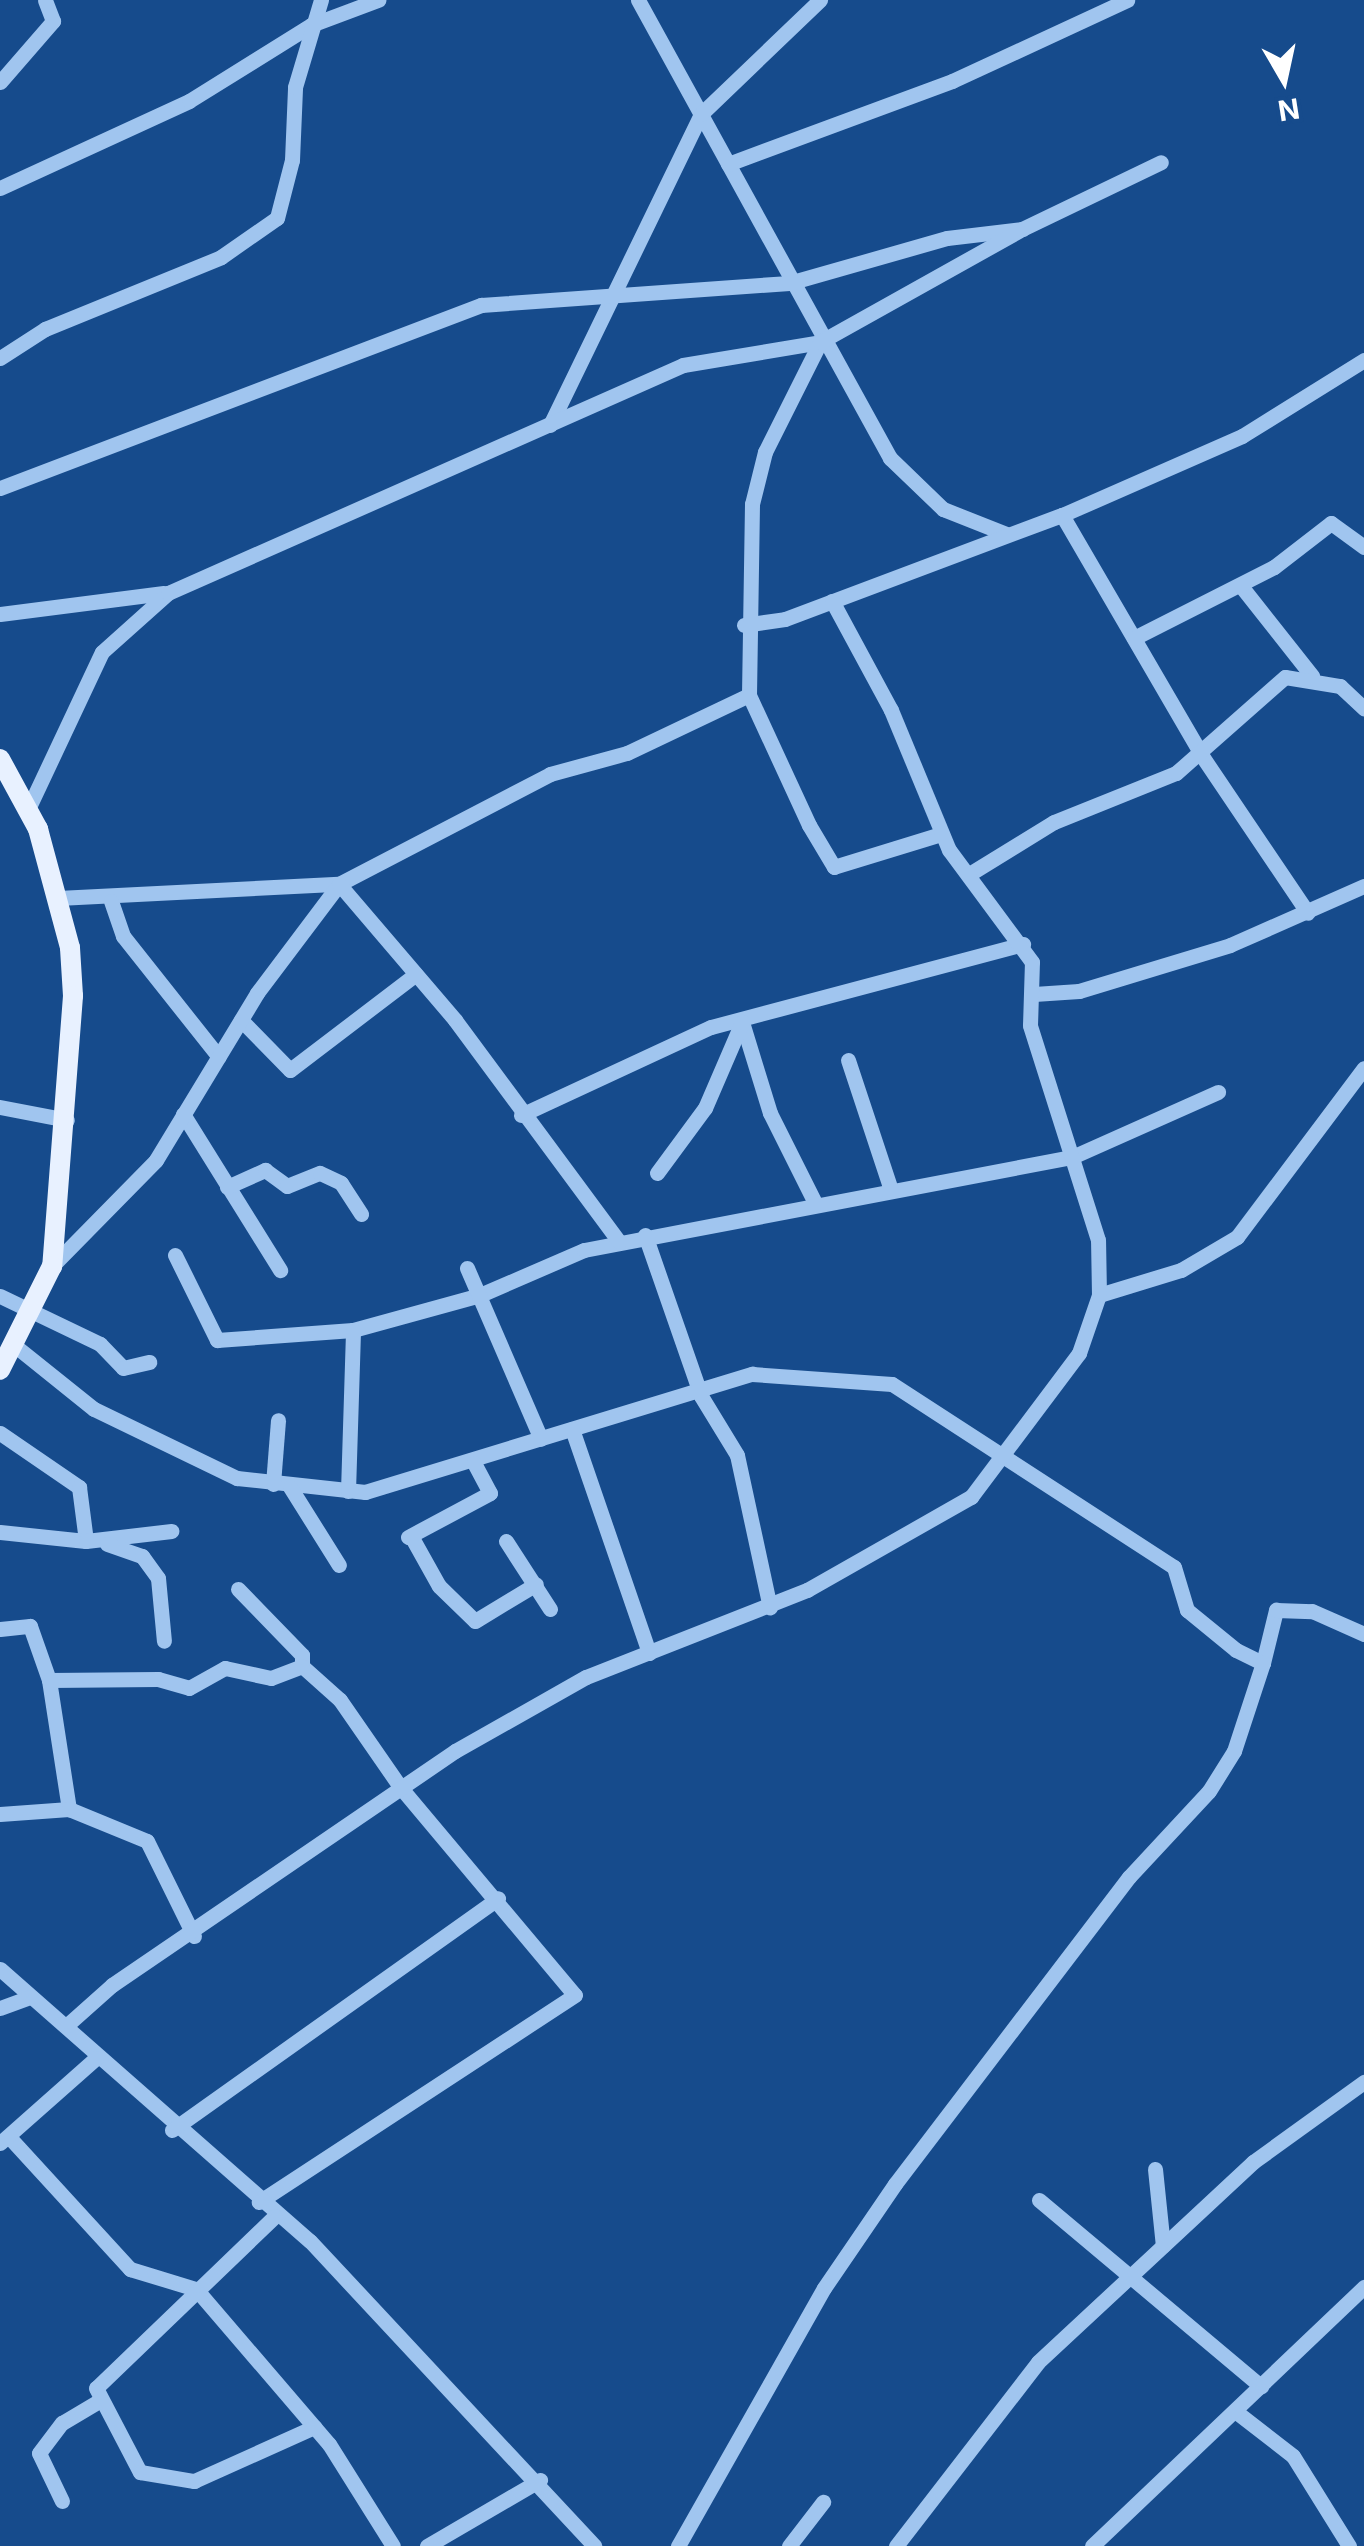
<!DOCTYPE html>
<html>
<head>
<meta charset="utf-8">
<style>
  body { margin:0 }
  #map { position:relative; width:1364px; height:2546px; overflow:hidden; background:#164b8c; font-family:Inter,sans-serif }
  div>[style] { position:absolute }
  .minor>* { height:15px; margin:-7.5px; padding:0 7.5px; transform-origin:7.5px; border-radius:7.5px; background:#a0c5ef }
  .major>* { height:20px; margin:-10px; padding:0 10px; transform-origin:10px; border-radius:10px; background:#e8f1ff }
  span { translate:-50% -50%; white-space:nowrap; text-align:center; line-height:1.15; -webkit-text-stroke:9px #164b8c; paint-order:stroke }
  .north { position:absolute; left:1234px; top:30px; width:100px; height:100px; -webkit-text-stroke:8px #164b8c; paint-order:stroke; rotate:171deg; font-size:28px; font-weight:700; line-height:40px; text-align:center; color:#fff }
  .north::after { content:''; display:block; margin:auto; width:35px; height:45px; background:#fff; clip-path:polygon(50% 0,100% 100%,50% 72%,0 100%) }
</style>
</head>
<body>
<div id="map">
  <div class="minor">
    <i style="left:638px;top:0;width:523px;rotate:61.18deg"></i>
    <i style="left:890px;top:458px;width:74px;rotate:43.9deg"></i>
    <i style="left:943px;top:509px;width:68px;rotate:21.6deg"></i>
    <i style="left:0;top:82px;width:81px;rotate:-49deg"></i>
    <i style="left:53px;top:21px;width:22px;rotate:-111deg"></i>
    <i style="left:728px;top:164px;width:239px;rotate:-20.3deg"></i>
    <i style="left:952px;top:81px;width:193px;rotate:-24.8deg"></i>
    <i style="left:0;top:188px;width:208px;rotate:-24.7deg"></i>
    <i style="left:189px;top:101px;width:144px;rotate:-31.9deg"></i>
    <i style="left:311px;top:25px;width:72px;rotate:-20.5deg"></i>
    <i style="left:0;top:358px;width:54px;rotate:-32.8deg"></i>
    <i style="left:45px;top:329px;width:190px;rotate:-22.2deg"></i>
    <i style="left:221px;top:257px;width:68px;rotate:-34.9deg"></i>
    <i style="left:277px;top:218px;width:60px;rotate:-75.5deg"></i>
    <i style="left:292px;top:160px;width:73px;rotate:-87.6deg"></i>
    <i style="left:295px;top:87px;width:91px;rotate:-73.4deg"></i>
    <i style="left:550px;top:425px;width:346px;rotate:-64.1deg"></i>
    <i style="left:701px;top:114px;width:165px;rotate:-43.8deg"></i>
    <i style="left:0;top:488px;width:515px;rotate:-20.83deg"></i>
    <i style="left:481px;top:305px;width:309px;rotate:-4.1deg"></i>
    <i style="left:789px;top:283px;width:164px;rotate:-15.9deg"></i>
    <i style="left:947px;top:238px;width:76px;rotate:-6.8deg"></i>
    <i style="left:1022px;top:229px;width:154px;rotate:-25.7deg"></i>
    <i style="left:1062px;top:515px;width:279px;rotate:59.8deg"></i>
    <i style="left:1202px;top:756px;width:189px;rotate:56deg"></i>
    <i style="left:1241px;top:586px;width:115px;rotate:51.7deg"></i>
    <i style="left:0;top:614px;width:165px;rotate:-7.3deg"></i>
    <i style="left:744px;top:625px;width:41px;rotate:-8.3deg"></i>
    <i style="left:785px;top:619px;width:296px;rotate:-20.6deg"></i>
    <i style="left:1062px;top:515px;width:197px;rotate:-23.7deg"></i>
    <i style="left:1242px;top:436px;width:144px;rotate:-31.9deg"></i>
    <i style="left:1134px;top:638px;width:157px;rotate:-26.9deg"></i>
    <i style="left:1274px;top:567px;width:72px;rotate:-37.7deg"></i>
    <i style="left:1331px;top:523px;width:41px;rotate:36deg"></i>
    <i style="left:29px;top:807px;width:171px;rotate:-64.8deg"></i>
    <i style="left:102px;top:652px;width:89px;rotate:-41.8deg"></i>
    <i style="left:168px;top:593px;width:563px;rotate:-23.88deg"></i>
    <i style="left:683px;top:365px;width:139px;rotate:-9.5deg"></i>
    <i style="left:941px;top:834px;width:112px;rotate:162.9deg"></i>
    <i style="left:834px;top:867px;width:49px;rotate:-120.8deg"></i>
    <i style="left:809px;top:825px;width:143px;rotate:-114.8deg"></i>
    <i style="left:749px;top:695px;width:191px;rotate:-89.1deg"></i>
    <i style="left:752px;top:504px;width:54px;rotate:-76deg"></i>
    <i style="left:765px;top:452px;width:123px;rotate:-63.4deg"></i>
    <i style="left:820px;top:342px;width:228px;rotate:-29.2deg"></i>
    <i style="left:971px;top:873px;width:97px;rotate:-31.6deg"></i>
    <i style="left:1054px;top:822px;width:131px;rotate:-21.9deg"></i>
    <i style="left:1176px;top:773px;width:145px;rotate:-41.4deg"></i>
    <i style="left:1285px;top:677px;width:56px;rotate:9.3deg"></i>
    <i style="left:1340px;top:686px;width:33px;rotate:43deg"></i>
    <i style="left:58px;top:898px;width:281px;rotate:-2.9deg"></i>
    <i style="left:339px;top:884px;width:238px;rotate:-27.5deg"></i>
    <i style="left:550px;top:774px;width:80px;rotate:-15.3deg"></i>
    <i style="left:627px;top:753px;width:135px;rotate:-25.4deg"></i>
    <i style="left:111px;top:901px;width:37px;rotate:71deg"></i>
    <i style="left:123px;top:936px;width:154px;rotate:51.6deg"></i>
    <i style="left:1034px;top:994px;width:45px;rotate:-3.8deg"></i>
    <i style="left:1079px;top:991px;width:158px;rotate:-16.9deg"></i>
    <i style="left:1230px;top:945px;width:146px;rotate:-23.8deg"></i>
    <i style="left:241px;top:1020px;width:70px;rotate:45.6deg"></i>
    <i style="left:290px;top:1070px;width:158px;rotate:-37.3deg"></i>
    <i style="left:742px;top:1022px;width:95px;rotate:72.9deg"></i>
    <i style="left:770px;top:1113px;width:98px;rotate:63.4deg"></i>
    <i style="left:848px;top:1060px;width:134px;rotate:71.7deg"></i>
    <i style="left:0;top:1107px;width:68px;rotate:11deg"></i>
    <i style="left:183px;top:1114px;width:184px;rotate:58.1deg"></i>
    <i style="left:521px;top:1115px;width:209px;rotate:-24.9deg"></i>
    <i style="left:711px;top:1027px;width:323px;rotate:-14.9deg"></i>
    <i style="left:657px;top:1173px;width:81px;rotate:-53.6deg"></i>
    <i style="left:705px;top:1108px;width:94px;rotate:-66.7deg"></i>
    <i style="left:227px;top:1187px;width:42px;rotate:-24.1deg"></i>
    <i style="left:265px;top:1170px;width:27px;rotate:36deg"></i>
    <i style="left:287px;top:1186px;width:35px;rotate:-22deg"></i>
    <i style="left:320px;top:1173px;width:23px;rotate:25deg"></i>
    <i style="left:341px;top:1183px;width:37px;rotate:57deg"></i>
    <i style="left:645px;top:1235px;width:170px;rotate:70.8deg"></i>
    <i style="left:701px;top:1396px;width:69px;rotate:58.6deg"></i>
    <i style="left:737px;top:1455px;width:156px;rotate:77.8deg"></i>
    <i style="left:175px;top:1255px;width:95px;rotate:63.7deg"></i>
    <i style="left:217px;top:1340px;width:136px;rotate:-4.2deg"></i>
    <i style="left:353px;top:1330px;width:132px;rotate:-15.4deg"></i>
    <i style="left:480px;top:1295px;width:113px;rotate:-23.4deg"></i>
    <i style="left:584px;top:1250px;width:497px;rotate:-10.8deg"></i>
    <i style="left:1072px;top:1157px;width:160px;rotate:-24deg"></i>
    <i style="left:52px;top:1266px;width:148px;rotate:-45.5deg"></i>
    <i style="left:156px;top:1160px;width:195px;rotate:-58.8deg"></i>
    <i style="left:257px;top:993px;width:136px;rotate:-53deg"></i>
    <i style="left:339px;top:884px;width:179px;rotate:49.5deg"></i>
    <i style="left:455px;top:1020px;width:276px;rotate:53.5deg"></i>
    <i style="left:467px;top:1268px;width:186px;rotate:66.6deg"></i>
    <i style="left:1099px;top:1295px;width:86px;rotate:-17deg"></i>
    <i style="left:1181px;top:1270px;width:65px;rotate:-30.5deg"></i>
    <i style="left:1237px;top:1237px;width:211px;rotate:-53.1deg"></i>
    <i style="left:0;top:1296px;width:111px;rotate:25.6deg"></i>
    <i style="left:100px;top:1344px;width:33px;rotate:46deg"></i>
    <i style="left:123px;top:1368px;width:27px;rotate:-13deg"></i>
    <i style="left:14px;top:1345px;width:102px;rotate:38.7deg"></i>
    <i style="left:94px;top:1409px;width:159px;rotate:25.8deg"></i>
    <i style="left:237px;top:1478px;width:129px;rotate:6.2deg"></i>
    <i style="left:365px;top:1492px;width:405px;rotate:-17deg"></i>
    <i style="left:752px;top:1374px;width:140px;rotate:4.1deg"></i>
    <i style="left:892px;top:1384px;width:336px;rotate:33deg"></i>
    <i style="left:1174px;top:1567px;width:45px;rotate:73.2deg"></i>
    <i style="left:1187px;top:1610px;width:63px;rotate:39.2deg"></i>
    <i style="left:1236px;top:1650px;width:30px;rotate:26deg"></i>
    <i style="left:1263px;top:1663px;width:55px;rotate:-76.2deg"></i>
    <i style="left:1276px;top:1610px;width:36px;rotate:2deg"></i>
    <i style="left:1312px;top:1611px;width:57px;rotate:23.9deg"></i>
    <i style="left:572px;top:1429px;width:237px;rotate:71deg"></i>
    <i style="left:0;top:1433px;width:96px;rotate:34.4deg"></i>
    <i style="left:79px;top:1487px;width:54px;rotate:82.6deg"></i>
    <i style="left:273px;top:1484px;width:64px;rotate:-85.5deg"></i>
    <i style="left:290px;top:1487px;width:92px;rotate:57.9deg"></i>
    <i style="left:348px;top:1491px;width:161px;rotate:-88.2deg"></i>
    <i style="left:0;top:1532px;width:86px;rotate:6deg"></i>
    <i style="left:86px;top:1541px;width:86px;rotate:-6.7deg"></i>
    <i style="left:411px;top:1536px;width:57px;rotate:60.8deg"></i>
    <i style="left:439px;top:1586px;width:50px;rotate:44.2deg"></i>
    <i style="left:475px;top:1621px;width:71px;rotate:-31.2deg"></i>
    <i style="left:408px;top:1537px;width:93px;rotate:-28.2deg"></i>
    <i style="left:490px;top:1493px;width:34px;rotate:-118deg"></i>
    <i style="left:506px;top:1541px;width:81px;rotate:57.1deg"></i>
    <i style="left:107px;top:1544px;width:37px;rotate:19deg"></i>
    <i style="left:142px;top:1556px;width:27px;rotate:54deg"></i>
    <i style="left:158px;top:1578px;width:63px;rotate:84.6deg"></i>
    <i style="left:238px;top:1589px;width:92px;rotate:45.9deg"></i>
    <i style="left:302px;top:1655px;width:11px;rotate:90deg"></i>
    <i style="left:302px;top:1666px;width:51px;rotate:41.8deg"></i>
    <i style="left:340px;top:1700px;width:107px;rotate:55.3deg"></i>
    <i style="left:401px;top:1788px;width:270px;rotate:50deg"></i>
    <i style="left:575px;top:1995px;width:378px;rotate:146.8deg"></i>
    <i style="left:0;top:1629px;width:30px;rotate:-6deg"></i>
    <i style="left:30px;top:1626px;width:57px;rotate:70.6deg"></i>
    <i style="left:49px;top:1680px;width:131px;rotate:81.2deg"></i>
    <i style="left:49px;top:1680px;width:109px;rotate:-0.5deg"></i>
    <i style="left:158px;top:1679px;width:32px;rotate:16deg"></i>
    <i style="left:189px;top:1688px;width:41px;rotate:-29.1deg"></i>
    <i style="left:225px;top:1668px;width:47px;rotate:12.3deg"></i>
    <i style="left:271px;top:1678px;width:33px;rotate:-21deg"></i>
    <i style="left:0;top:1814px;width:69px;rotate:-4.1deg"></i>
    <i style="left:69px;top:1809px;width:84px;rotate:22.3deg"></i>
    <i style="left:147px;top:1841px;width:106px;rotate:63.7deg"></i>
    <i style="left:0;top:1969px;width:412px;rotate:41.3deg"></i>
    <i style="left:310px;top:2241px;width:417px;rotate:47deg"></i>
    <i style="left:0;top:2008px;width:32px;rotate:-20deg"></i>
    <i style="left:66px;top:2026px;width:62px;rotate:-41.7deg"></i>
    <i style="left:112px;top:1985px;width:415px;rotate:-34.3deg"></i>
    <i style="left:455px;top:1751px;width:150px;rotate:-29.5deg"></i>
    <i style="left:586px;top:1677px;width:238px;rotate:-21.5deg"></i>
    <i style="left:807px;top:1590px;width:189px;rotate:-29.6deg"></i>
    <i style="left:971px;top:1497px;width:180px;rotate:-53.1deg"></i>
    <i style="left:1079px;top:1353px;width:61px;rotate:-71deg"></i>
    <i style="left:1099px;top:1295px;width:55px;rotate:-91deg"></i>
    <i style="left:1098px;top:1240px;width:225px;rotate:-107.6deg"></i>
    <i style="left:1030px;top:1025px;width:63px;rotate:-88.2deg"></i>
    <i style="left:1032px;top:962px;width:139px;rotate:-126.5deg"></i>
    <i style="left:949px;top:850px;width:152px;rotate:-112.5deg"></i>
    <i style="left:891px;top:710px;width:124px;rotate:-118.4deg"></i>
    <i style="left:172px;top:2130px;width:400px;rotate:-35.4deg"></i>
    <i style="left:10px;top:2138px;width:178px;rotate:47.5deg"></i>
    <i style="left:130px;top:2269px;width:69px;rotate:16.9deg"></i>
    <i style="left:196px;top:2289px;width:204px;rotate:49.4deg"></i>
    <i style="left:329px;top:2444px;width:120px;rotate:57.9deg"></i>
    <i style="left:0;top:2143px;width:128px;rotate:-41.5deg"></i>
    <i style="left:1155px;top:2169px;width:77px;rotate:84.1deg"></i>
    <i style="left:1039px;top:2200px;width:290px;rotate:40deg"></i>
    <i style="left:275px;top:2216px;width:248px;rotate:136.1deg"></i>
    <i style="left:96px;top:2388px;width:95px;rotate:62.4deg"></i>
    <i style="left:140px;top:2472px;width:55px;rotate:9.5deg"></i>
    <i style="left:194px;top:2481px;width:132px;rotate:-24.2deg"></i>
    <i style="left:1235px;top:2411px;width:73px;rotate:37.8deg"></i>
    <i style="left:1293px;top:2456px;width:106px;rotate:58.1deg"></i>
    <i style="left:62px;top:2501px;width:53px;rotate:-115.6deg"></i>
    <i style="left:39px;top:2453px;width:38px;rotate:-53deg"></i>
    <i style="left:62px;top:2423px;width:43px;rotate:-30.7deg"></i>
    <i style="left:427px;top:2546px;width:131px;rotate:-30.3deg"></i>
    <i style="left:678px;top:2546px;width:296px;rotate:-60.5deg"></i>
    <i style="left:824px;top:2288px;width:126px;rotate:-55.7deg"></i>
    <i style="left:895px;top:2184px;width:386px;rotate:-52.7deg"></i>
    <i style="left:1129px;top:1877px;width:117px;rotate:-47.1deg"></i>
    <i style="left:1209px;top:1791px;width:47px;rotate:-58deg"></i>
    <i style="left:1234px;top:1751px;width:93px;rotate:-71.8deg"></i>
    <i style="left:789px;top:2546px;width:56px;rotate:-52.3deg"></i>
    <i style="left:896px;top:2546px;width:232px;rotate:-52.3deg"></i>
    <i style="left:1038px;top:2362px;width:294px;rotate:-42.9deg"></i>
    <i style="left:1253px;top:2162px;width:137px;rotate:-35.8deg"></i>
    <i style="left:1092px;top:2546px;width:376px;rotate:-43.6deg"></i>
  </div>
  <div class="major">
    <i style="left:0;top:759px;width:80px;rotate:61.5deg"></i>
    <i style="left:38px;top:829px;width:123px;rotate:74.9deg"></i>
    <i style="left:70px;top:948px;width:48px;rotate:86.4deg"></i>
    <i style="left:73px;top:996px;width:271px;rotate:94.4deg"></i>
    <i style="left:52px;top:1266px;width:116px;rotate:116.6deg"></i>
  </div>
  <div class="north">N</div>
</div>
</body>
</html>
